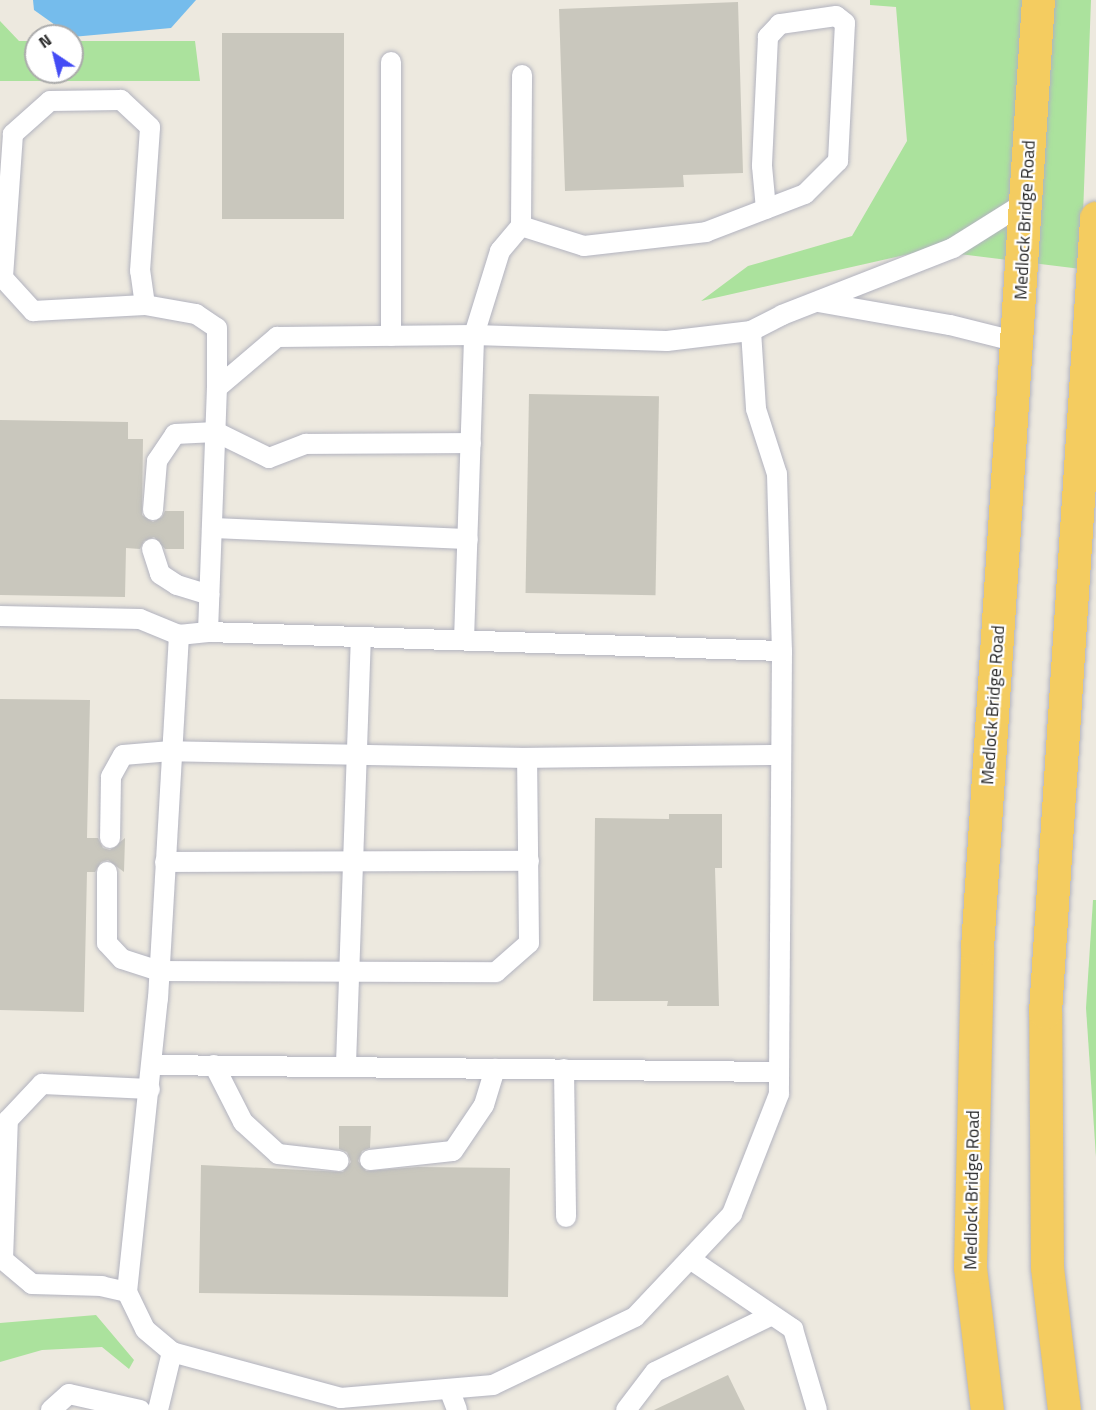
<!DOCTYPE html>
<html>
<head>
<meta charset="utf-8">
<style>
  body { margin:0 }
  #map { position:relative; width:1096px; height:1410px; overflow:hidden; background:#ede9df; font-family:"Titillium Web",sans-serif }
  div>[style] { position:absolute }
  .green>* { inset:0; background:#abe29d }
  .water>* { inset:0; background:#75bcec }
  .building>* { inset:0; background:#c9c7bd; transform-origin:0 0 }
  .roads { filter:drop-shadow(0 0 2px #b2b3bf) drop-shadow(0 0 2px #b2b3bf) }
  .service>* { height:20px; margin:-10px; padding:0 10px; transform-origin:10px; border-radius:10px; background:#fff }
  .trunk>* { height:33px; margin:-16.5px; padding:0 16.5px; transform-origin:16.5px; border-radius:16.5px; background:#f4cc60 }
  span { translate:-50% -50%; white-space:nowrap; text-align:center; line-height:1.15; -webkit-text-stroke:4.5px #fff; paint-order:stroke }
  .street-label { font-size:18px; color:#2c2c2c }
  .north { position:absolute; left:24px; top:24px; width:60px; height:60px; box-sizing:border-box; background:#fff; border:2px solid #ababab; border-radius:50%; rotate:325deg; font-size:16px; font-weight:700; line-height:24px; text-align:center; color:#2c2c2c }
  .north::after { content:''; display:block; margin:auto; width:21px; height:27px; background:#444cf5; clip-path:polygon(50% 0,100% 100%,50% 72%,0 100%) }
</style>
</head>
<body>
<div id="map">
  <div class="green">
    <i style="clip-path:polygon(870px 0,1091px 0,1081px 269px,927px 250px,701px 301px,748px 266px,852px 236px,907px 141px,896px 7px,870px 5px)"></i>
    <i style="clip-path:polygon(0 21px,19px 41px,36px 41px,36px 72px,72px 72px,72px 41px,195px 41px,200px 81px,0 81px)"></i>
    <i style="clip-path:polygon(1093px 900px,1096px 900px,1096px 1157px,1086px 1008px)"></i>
    <i style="clip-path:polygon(96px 1315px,134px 1360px,129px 1369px,102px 1347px,42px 1350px,0 1362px,0 1323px)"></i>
  </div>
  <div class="water">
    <i style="clip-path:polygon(33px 0,196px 0,171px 28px,72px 37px,34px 10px)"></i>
  </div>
  <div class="building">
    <i style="clip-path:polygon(738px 2px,743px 173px,683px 175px,684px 187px,565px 191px,559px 9px)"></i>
    <i style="left:222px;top:33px;width:122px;height:186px"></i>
    <i style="left:529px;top:394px;width:130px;height:199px;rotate:1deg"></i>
    <i style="clip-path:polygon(0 420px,128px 422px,128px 439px,143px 439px,142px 515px,153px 522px,162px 517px,165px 511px,184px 511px,184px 549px,165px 549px,154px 537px,144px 541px,140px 549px,126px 548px,125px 597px,0 595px)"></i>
    <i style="clip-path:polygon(0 699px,90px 700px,87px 838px,98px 838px,103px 848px,110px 850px,125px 838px,124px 872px,108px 860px,101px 862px,95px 872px,87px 872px,84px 1012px,0 1010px)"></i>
    <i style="clip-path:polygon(669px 814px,722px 814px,722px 868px,715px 868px,719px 1006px,667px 1006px,668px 1001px,593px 1001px,595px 818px,669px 819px)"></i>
    <i style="clip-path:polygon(339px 1126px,371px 1126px,370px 1148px,362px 1151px,358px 1161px,366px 1171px,418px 1167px,510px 1168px,508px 1297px,199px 1293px,201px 1165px,343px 1172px,351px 1162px,347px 1152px,339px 1149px)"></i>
    <i style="clip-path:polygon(728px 1375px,745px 1410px,654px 1410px)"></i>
  </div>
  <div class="roads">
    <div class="service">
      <i style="left:521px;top:226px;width:66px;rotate:17.6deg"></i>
      <i style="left:584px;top:246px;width:123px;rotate:-6.5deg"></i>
      <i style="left:706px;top:232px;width:106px;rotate:-21deg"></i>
      <i style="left:805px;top:194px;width:47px;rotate:-45deg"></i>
      <i style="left:838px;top:161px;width:138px;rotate:-87.1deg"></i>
      <i style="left:845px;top:23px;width:11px;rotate:-142deg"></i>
      <i style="left:836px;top:16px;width:57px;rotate:171.9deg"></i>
      <i style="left:780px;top:24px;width:18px;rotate:133deg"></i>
      <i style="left:768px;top:37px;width:129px;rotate:92.7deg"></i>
      <i style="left:762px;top:166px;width:43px;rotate:84.7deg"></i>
      <i style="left:818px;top:302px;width:134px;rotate:9.9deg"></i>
      <i style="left:950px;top:325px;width:70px;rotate:14deg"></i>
      <i style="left:145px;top:305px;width:34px;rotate:-98deg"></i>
      <i style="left:140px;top:271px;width:144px;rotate:-86deg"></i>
      <i style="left:150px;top:127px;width:40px;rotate:-137deg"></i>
      <i style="left:121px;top:100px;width:71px;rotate:179.2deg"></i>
      <i style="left:50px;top:101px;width:50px;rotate:138.3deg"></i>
      <i style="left:13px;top:134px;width:144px;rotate:94deg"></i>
      <i style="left:3px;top:278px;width:45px;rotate:47.7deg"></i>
      <i style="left:33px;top:311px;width:112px;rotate:-3.1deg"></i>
      <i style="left:145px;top:305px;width:52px;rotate:10deg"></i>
      <i style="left:196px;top:314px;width:25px;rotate:34deg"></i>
      <i style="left:217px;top:328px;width:60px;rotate:90deg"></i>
      <i style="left:751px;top:331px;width:78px;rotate:86.3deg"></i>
      <i style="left:756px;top:409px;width:68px;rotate:72.1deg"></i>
      <i style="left:777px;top:474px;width:177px;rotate:88.4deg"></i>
      <i style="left:782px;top:651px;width:443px;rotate:90.4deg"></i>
      <i style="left:779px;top:1094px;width:129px;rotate:111.4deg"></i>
      <i style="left:732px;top:1214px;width:141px;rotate:133.3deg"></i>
      <i style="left:635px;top:1317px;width:157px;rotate:154.4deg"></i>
      <i style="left:493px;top:1385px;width:153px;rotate:175.1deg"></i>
      <i style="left:341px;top:1398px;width:175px;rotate:-164.8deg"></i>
      <i style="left:172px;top:1352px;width:35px;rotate:-140deg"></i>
      <i style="left:145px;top:1329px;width:41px;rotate:-115.9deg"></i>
      <i style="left:127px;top:1292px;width:295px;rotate:-84deg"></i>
      <i style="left:158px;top:999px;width:365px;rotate:-86.7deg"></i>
      <i style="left:179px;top:635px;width:29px;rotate:-6deg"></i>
      <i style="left:208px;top:632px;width:244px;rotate:-87.9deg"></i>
      <i style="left:217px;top:388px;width:79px;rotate:-40.4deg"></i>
      <i style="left:277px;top:337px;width:197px;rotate:-0.6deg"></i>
      <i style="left:474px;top:335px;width:193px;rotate:1.8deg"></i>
      <i style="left:667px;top:341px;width:85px;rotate:-6.8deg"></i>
      <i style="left:751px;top:331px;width:35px;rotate:-27deg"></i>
      <i style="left:782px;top:315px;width:184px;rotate:-21.4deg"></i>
      <i style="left:953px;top:248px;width:86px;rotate:-32.2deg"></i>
      <i style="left:391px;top:336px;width:274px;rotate:-90deg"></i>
      <i style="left:153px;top:510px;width:49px;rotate:-85.3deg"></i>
      <i style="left:157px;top:461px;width:32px;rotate:-56deg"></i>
      <i style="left:175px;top:434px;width:41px;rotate:-2.8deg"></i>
      <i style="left:216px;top:432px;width:59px;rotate:26.1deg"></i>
      <i style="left:269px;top:458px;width:40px;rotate:-21deg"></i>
      <i style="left:306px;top:444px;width:165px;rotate:-0.3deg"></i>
      <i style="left:212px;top:528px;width:256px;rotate:2.5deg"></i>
      <i style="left:152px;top:549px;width:26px;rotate:72deg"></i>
      <i style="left:160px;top:574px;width:20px;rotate:33deg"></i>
      <i style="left:177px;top:585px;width:34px;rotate:17deg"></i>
      <i style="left:0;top:616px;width:140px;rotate:1.2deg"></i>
      <i style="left:140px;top:619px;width:42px;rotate:22.3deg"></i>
      <i style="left:208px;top:632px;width:574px;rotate:1.9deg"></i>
      <i style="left:464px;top:640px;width:305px;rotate:-88.1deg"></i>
      <i style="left:474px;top:335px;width:88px;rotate:-72.8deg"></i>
      <i style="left:500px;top:251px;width:33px;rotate:-50deg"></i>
      <i style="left:521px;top:226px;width:151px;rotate:-89.6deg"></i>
      <i style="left:527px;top:758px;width:254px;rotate:-0.7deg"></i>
      <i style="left:165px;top:862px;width:364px;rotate:-0.2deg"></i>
      <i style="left:107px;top:872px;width:71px;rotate:90deg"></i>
      <i style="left:107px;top:943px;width:22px;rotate:47deg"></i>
      <i style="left:122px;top:959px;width:39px;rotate:18deg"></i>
      <i style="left:159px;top:971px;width:337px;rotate:0.2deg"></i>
      <i style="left:496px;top:972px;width:44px;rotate:-41.3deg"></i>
      <i style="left:529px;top:943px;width:185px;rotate:-90.6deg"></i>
      <i style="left:527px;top:758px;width:356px;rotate:-178.9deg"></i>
      <i style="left:171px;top:751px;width:48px;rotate:175.2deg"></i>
      <i style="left:123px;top:755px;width:25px;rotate:119deg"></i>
      <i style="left:111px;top:777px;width:61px;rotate:90.9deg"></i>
      <i style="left:346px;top:1064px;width:427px;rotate:-88deg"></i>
      <i style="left:152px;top:1065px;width:627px;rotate:0.64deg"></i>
      <i style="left:214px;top:1065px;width:64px;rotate:63deg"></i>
      <i style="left:243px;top:1122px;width:47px;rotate:42.4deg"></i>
      <i style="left:278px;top:1154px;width:61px;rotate:6.5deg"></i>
      <i style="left:564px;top:1069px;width:148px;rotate:89.2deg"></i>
      <i style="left:370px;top:1160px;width:83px;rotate:-6.2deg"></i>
      <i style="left:453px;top:1151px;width:55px;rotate:-56deg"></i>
      <i style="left:484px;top:1105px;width:38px;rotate:-73deg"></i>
      <i style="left:690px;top:1259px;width:125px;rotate:34.2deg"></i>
      <i style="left:793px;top:1329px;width:84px;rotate:73.5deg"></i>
      <i style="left:127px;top:1292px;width:26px;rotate:-167deg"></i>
      <i style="left:102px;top:1286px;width:70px;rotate:-178.4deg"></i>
      <i style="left:32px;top:1284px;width:38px;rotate:-140deg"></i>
      <i style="left:3px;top:1260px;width:140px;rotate:-88deg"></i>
      <i style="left:8px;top:1120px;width:50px;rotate:-46.6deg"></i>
      <i style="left:42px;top:1084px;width:108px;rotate:2.7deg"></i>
      <i style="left:449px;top:1389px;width:22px;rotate:69deg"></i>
      <i style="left:51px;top:1410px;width:24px;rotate:-42deg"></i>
      <i style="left:69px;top:1394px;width:73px;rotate:12.7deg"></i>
      <i style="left:158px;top:1410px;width:60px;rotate:-76.4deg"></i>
      <i style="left:626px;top:1410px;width:48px;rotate:-52.7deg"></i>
      <i style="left:655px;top:1372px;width:128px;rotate:-26deg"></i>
    </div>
    <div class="trunk">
      <i style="left:987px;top:1410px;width:144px;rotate:-96.8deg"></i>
      <i style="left:970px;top:1267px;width:319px;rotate:-88.7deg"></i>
      <i style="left:977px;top:948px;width:950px;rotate:-86.32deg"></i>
      <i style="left:1064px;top:1410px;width:144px;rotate:-96.8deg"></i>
      <i style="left:1047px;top:1267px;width:255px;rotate:-90.4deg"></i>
      <i style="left:1045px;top:1012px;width:796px;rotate:-86.32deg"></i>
    </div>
  </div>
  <div class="street-label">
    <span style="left:1025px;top:220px;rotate:-87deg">Medlock Bridge Road</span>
    <span style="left:993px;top:705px;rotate:-86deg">Medlock Bridge Road</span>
    <span style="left:972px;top:1190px;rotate:-89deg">Medlock Bridge Road</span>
  </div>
  <div class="north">N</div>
</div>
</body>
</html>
